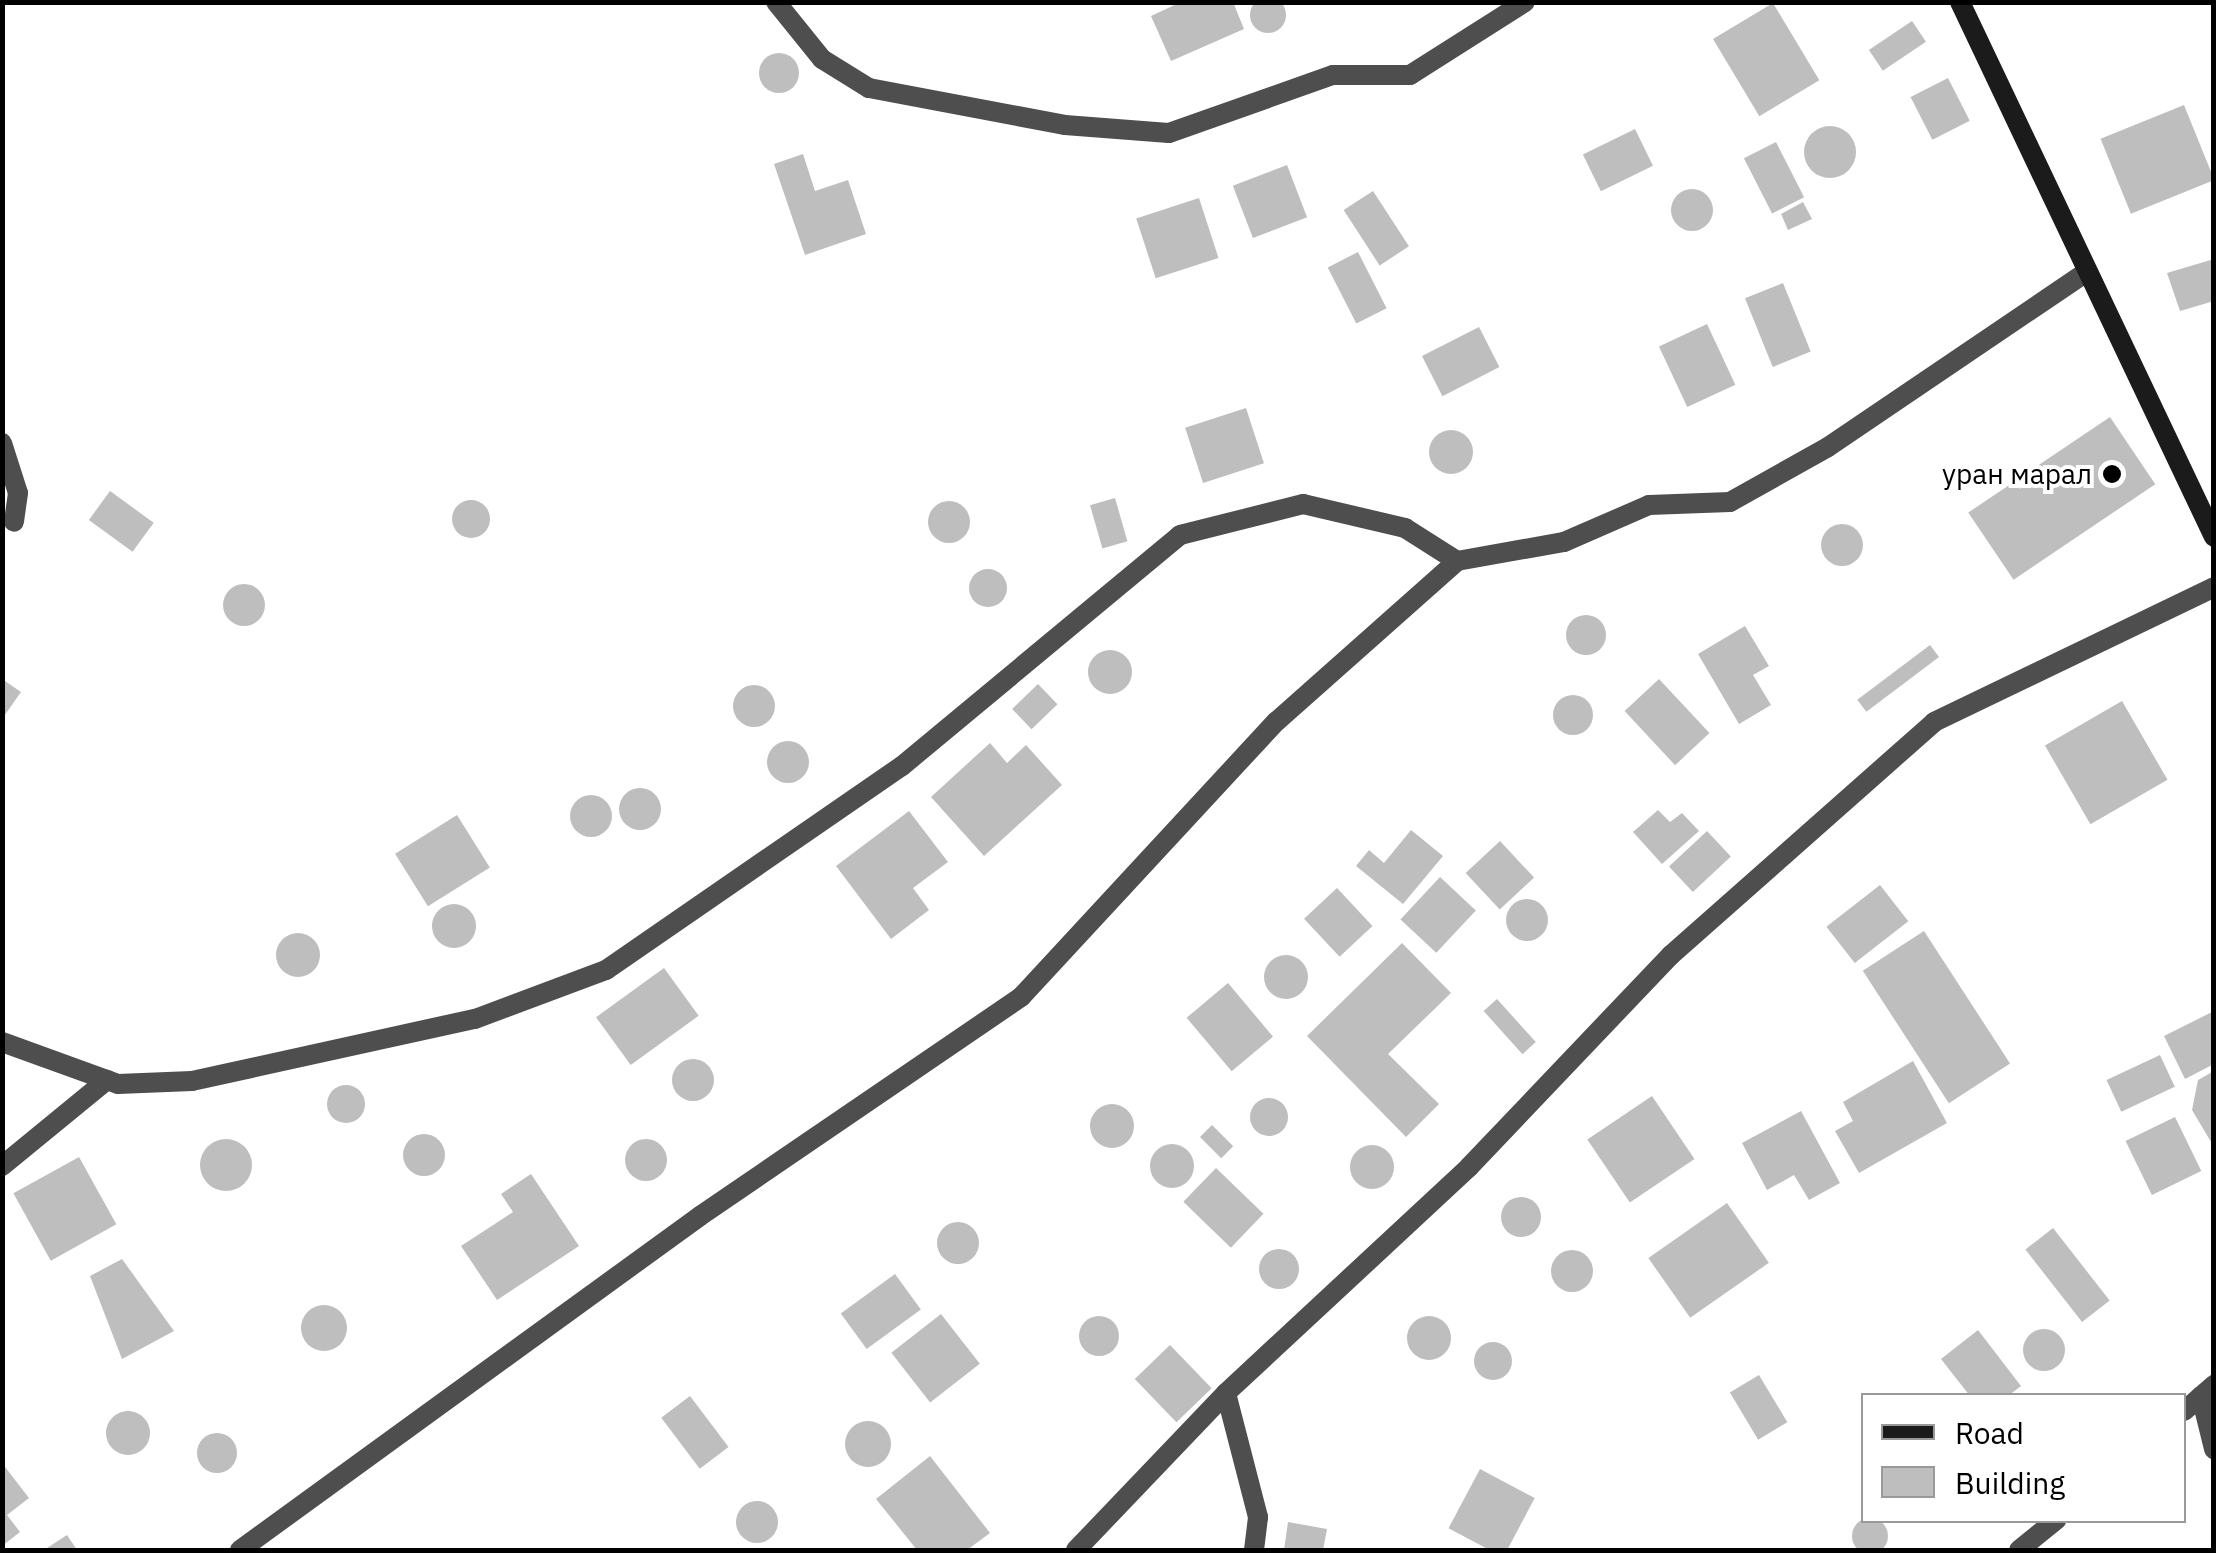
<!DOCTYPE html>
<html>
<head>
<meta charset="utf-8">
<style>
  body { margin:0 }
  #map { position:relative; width:2216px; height:1553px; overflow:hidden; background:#fff; font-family:"IBM Plex Sans",sans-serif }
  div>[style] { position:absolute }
  .building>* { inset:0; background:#bebebe; transform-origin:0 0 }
  .round { border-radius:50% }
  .service>* { height:20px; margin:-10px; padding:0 10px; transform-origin:10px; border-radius:10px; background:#4e4e4e }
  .minor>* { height:20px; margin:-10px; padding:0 10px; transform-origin:10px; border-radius:10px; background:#4e4e4e }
  .secondary>* { height:20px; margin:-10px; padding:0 10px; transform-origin:10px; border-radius:10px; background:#1b1b1b }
  .dots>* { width:28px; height:28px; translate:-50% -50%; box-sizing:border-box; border:5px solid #fff; border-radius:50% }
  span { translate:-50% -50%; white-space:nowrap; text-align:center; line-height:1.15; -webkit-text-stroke:8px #fff; paint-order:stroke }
  .poi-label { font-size:28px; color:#000 }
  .right { translate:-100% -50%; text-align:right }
  .frame { position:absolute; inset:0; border:5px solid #000; pointer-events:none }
  .legend { position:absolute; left:1861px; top:1393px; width:325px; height:130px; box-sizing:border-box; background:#fff; border:2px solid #999; margin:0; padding:12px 18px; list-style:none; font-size:30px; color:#000 }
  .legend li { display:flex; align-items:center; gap:20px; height:50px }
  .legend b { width:50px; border:2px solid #999 }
</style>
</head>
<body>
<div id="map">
  <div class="building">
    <i class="round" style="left:1250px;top:-3px;width:36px;height:36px"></i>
    <i style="clip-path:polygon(1181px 2px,1233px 2px,1244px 29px,1171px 61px,1151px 16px)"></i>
    <i style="left:1773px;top:3px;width:90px;height:70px;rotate:59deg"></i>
    <i style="left:1912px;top:21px;width:25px;height:52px;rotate:56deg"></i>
    <i class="round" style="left:759px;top:53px;width:40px;height:40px"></i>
    <i style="left:1948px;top:78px;width:48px;height:42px;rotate:63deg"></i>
    <i style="left:2184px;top:105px;width:81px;height:90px;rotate:68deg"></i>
    <i class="round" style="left:1804px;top:126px;width:52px;height:52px"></i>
    <i style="left:1635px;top:129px;width:41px;height:58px;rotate:64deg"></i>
    <i style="left:1776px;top:142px;width:62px;height:36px;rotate:63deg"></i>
    <i style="clip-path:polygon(803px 154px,815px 191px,848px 180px,866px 234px,805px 255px,774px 164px)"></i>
    <i style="left:1287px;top:165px;width:56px;height:58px;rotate:69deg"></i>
    <i class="round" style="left:1671px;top:189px;width:42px;height:42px"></i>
    <i style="left:1373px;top:191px;width:66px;height:35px;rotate:57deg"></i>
    <i style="left:1199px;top:198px;width:63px;height:66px;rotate:72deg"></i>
    <i style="clip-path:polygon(1803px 202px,1812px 219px,1788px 230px,1781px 214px)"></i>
    <i style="left:1358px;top:252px;width:63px;height:34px;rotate:63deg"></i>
    <i style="clip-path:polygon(2214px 259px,2214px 301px,2180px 311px,2167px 273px)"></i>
    <i style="left:1783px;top:283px;width:74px;height:41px;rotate:68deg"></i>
    <i style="left:1707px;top:324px;width:67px;height:53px;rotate:65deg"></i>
    <i style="left:1479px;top:327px;width:45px;height:64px;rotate:63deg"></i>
    <i style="left:1246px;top:408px;width:58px;height:64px;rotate:72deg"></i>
    <i style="left:2110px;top:417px;width:81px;height:171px;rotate:56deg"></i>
    <i class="round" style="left:1429px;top:430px;width:44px;height:44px"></i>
    <i style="left:110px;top:491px;width:54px;height:36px;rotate:36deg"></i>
    <i style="left:1115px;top:498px;width:45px;height:26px;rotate:74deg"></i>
    <i class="round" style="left:452px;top:500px;width:38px;height:38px"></i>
    <i class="round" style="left:928px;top:501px;width:42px;height:42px"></i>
    <i class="round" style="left:1821px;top:524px;width:42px;height:42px"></i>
    <i class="round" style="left:969px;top:569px;width:38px;height:38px"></i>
    <i class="round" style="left:223px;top:584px;width:42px;height:42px"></i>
    <i class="round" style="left:1566px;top:615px;width:40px;height:40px"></i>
    <i style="clip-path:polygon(1745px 626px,1769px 666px,1753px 675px,1771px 705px,1739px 724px,1698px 654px)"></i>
    <i style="left:1930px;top:645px;width:15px;height:91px;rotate:53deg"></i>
    <i class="round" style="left:1088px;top:650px;width:44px;height:44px"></i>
    <i style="clip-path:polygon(2px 679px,21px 692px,2px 719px)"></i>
    <i style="left:1659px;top:679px;width:74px;height:47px;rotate:47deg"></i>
    <i style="left:1038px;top:684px;width:28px;height:36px;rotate:46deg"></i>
    <i class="round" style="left:733px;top:685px;width:42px;height:42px"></i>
    <i class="round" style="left:1553px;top:695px;width:40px;height:40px"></i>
    <i style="left:2122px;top:701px;width:91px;height:89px;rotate:60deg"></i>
    <i class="round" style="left:767px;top:741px;width:42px;height:42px"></i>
    <i style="clip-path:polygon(990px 743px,1007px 763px,1026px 745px,1062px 785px,984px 856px,931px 797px)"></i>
    <i class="round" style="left:619px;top:788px;width:42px;height:42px"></i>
    <i class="round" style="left:570px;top:795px;width:42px;height:42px"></i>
    <i style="clip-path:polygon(1658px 810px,1670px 822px,1682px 813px,1699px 831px,1662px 864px,1633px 832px)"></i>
    <i style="clip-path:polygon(909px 811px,948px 862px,913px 888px,929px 910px,891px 939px,836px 866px)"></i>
    <i style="left:457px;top:815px;width:62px;height:73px;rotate:58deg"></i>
    <i style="clip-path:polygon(1411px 830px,1443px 856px,1403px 904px,1356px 866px,1369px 850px,1384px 863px)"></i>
    <i style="left:1707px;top:831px;width:35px;height:52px;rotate:47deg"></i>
    <i style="left:1500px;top:841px;width:50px;height:47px;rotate:47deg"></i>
    <i style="left:1440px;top:877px;width:49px;height:58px;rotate:43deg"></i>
    <i style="left:1880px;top:885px;width:46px;height:68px;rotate:52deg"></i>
    <i style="left:1337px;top:888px;width:52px;height:45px;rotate:47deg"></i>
    <i class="round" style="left:1506px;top:899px;width:42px;height:42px"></i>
    <i class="round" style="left:432px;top:904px;width:44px;height:44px"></i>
    <i style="left:1924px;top:931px;width:158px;height:73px;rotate:57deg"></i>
    <i class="round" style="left:276px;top:933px;width:44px;height:44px"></i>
    <i style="clip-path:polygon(1402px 943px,1451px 993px,1388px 1054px,1439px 1104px,1406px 1137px,1307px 1036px)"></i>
    <i class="round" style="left:1264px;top:955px;width:44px;height:44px"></i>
    <i style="left:664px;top:968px;width:59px;height:84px;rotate:54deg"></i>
    <i style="left:1228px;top:983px;width:70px;height:54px;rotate:50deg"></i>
    <i style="left:1497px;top:999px;width:58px;height:18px;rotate:48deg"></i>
    <i style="clip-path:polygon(2214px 1011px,2214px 1064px,2185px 1079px,2164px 1036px)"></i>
    <i style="left:2160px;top:1055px;width:35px;height:59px;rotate:65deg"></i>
    <i class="round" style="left:672px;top:1059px;width:42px;height:42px"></i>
    <i style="clip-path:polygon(1913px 1061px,1947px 1123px,1859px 1173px,1835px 1131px,1853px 1121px,1843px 1102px)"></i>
    <i style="clip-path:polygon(2214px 1071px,2214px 1147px,2192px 1110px,2198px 1080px)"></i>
    <i class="round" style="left:327px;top:1085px;width:38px;height:38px"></i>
    <i style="left:1652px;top:1096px;width:76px;height:78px;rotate:56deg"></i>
    <i class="round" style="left:1250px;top:1098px;width:38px;height:38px"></i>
    <i class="round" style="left:1090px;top:1104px;width:44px;height:44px"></i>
    <i style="clip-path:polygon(1801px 1111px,1840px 1183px,1809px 1200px,1794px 1175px,1767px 1190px,1742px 1143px)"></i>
    <i style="left:2175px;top:1117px;width:60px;height:55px;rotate:64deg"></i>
    <i style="left:1212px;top:1125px;width:30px;height:17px;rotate:45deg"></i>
    <i class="round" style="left:403px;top:1134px;width:42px;height:42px"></i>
    <i class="round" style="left:200px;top:1139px;width:52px;height:52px"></i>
    <i class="round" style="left:625px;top:1139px;width:42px;height:42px"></i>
    <i class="round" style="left:1150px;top:1144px;width:44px;height:44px"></i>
    <i class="round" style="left:1350px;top:1145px;width:44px;height:44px"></i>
    <i style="left:79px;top:1157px;width:77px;height:75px;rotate:61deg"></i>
    <i style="left:1216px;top:1168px;width:66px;height:47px;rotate:44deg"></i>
    <i style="clip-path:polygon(531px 1174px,579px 1246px,497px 1300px,461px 1246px,513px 1212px,501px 1194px)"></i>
    <i class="round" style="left:1501px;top:1197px;width:40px;height:40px"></i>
    <i style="left:1727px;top:1203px;width:73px;height:96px;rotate:55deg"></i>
    <i class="round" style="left:937px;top:1222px;width:42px;height:42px"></i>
    <i style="left:2053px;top:1228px;width:92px;height:35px;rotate:52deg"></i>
    <i class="round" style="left:1259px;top:1249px;width:40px;height:40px"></i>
    <i class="round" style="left:1551px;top:1250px;width:42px;height:42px"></i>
    <i style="clip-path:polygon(122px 1259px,174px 1331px,122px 1359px,90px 1276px)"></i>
    <i style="left:895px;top:1274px;width:44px;height:67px;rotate:54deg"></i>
    <i class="round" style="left:301px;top:1305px;width:46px;height:46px"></i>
    <i style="left:941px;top:1314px;width:63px;height:63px;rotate:52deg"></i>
    <i class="round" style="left:1079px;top:1316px;width:40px;height:40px"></i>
    <i class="round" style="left:1407px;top:1316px;width:44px;height:44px"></i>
    <i class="round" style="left:2023px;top:1329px;width:42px;height:42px"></i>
    <i style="clip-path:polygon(1978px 1330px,2021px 1386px,2008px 1396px,1970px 1396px,1941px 1359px)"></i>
    <i class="round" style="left:1474px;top:1342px;width:38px;height:38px"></i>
    <i style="left:1170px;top:1345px;width:60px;height:49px;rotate:46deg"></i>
    <i style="left:1759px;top:1375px;width:55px;height:34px;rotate:59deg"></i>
    <i style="left:690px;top:1396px;width:64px;height:36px;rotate:53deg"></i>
    <i class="round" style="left:106px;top:1411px;width:44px;height:44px"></i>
    <i class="round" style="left:845px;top:1421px;width:46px;height:46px"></i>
    <i class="round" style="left:197px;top:1433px;width:40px;height:40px"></i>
    <i style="clip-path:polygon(930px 1456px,990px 1533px,967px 1550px,917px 1550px,876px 1499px)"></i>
    <i style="clip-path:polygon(2px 1463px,29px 1498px,7px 1515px,20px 1532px,2px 1546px)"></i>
    <i style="left:1480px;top:1469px;width:62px;height:67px;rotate:28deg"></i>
    <i class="round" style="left:736px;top:1501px;width:42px;height:42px"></i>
    <i class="round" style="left:1852px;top:1518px;width:36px;height:36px"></i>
    <i style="clip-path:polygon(1288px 1522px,1327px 1529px,1323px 1550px,1284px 1550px)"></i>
    <i style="clip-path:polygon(67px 1535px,77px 1550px,44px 1550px)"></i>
  </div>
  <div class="service">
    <i style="left:2px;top:1166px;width:136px;rotate:-39.3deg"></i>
  </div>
  <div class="minor">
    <i style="left:776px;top:2px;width:73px;rotate:51.1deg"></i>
    <i style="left:822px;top:59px;width:55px;rotate:31.7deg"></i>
    <i style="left:869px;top:88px;width:199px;rotate:10.7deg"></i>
    <i style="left:1065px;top:125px;width:104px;rotate:4.4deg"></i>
    <i style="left:1169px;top:133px;width:174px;rotate:-19.5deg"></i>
    <i style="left:1333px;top:75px;width:77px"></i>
    <i style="left:1410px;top:75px;width:136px;rotate:-32.4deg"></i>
    <i style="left:2px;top:443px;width:52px;rotate:72.3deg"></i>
    <i style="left:18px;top:493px;width:29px;rotate:98deg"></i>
    <i style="left:2px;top:1042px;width:123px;rotate:19.9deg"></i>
    <i style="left:118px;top:1084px;width:74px;rotate:-2.3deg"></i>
    <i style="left:192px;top:1081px;width:290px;rotate:-12.4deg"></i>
    <i style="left:475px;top:1019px;width:140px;rotate:-20.5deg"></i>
    <i style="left:606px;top:970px;width:359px;rotate:-34.6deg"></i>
    <i style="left:902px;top:766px;width:361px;rotate:-39.7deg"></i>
    <i style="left:1180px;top:535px;width:127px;rotate:-14.1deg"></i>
    <i style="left:1303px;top:504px;width:105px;rotate:13.2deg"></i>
    <i style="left:1405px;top:528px;width:62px;rotate:32.4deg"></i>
    <i style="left:1457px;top:561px;width:109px;rotate:-10.1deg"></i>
    <i style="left:1564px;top:542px;width:93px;rotate:-23.5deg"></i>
    <i style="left:1649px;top:505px;width:81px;rotate:-2.1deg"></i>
    <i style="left:1730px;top:502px;width:112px;rotate:-29.3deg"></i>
    <i style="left:1828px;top:447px;width:307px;rotate:-34.1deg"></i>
    <i style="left:2201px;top:1396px;width:55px;rotate:76.2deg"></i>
    <i style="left:2184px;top:1411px;width:40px;rotate:-41deg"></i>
    <i style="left:240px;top:1550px;width:568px;rotate:-35.98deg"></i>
    <i style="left:700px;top:1216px;width:389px;rotate:-34.3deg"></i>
    <i style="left:1021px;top:997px;width:376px;rotate:-47.2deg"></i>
    <i style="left:1277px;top:721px;width:241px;rotate:-41.6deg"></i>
    <i style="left:1076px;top:1550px;width:217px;rotate:-46.3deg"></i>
    <i style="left:1254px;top:1550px;width:33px;rotate:-83deg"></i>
    <i style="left:1258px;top:1517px;width:128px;rotate:-104.5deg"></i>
    <i style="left:1226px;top:1393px;width:332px;rotate:-42.9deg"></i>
    <i style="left:1469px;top:1167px;width:293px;rotate:-46.4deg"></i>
    <i style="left:1671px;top:955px;width:351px;rotate:-41.5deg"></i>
    <i style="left:1934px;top:722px;width:311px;rotate:-25.7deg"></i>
    <i style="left:2019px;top:1550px;width:48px;rotate:-39deg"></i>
  </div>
  <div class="secondary">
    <i style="left:1960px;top:2px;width:592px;rotate:64.6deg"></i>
  </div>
  <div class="dots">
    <i style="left:2112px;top:474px;background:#000"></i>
  </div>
  <div class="poi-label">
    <span class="right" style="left:2092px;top:474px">уран марал</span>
  </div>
  <div class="frame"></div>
  <ul class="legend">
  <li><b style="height:12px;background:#1b1b1b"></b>Road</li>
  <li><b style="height:28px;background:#bebebe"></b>Building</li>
  </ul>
</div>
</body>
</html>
